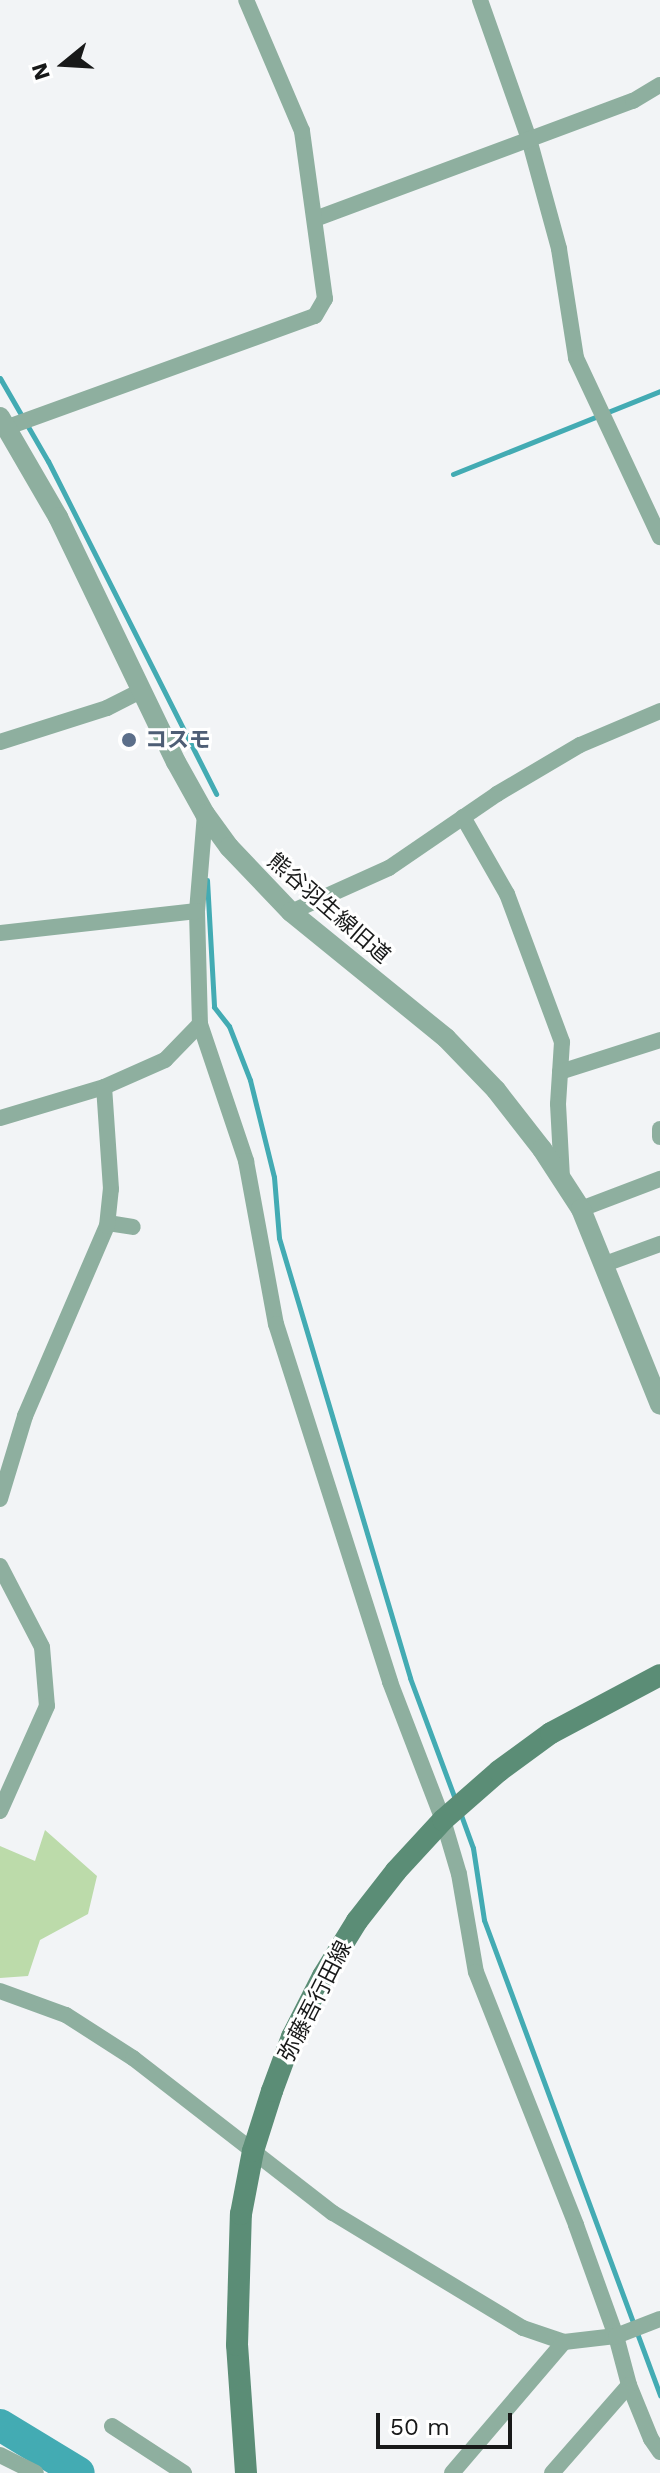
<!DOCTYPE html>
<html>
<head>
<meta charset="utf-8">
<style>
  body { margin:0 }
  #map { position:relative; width:660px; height:2473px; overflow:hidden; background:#f2f4f6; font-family:"Work Sans","Noto Sans JP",sans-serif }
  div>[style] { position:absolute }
  .green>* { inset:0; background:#bcdbaa }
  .stream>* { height:5px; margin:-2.5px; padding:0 2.5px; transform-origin:2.5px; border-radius:2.5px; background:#43abb3 }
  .river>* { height:32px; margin:-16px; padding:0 16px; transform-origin:16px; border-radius:16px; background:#43abb3 }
  .minor>* { height:16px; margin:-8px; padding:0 8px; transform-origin:8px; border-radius:8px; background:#8eaf9f }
  .tertiary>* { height:20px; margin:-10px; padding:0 10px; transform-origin:10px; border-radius:10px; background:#8eaf9f }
  .secondary>* { height:22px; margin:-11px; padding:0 11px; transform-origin:11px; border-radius:11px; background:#5b8d76 }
  .dots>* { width:22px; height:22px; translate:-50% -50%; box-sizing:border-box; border:4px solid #fff; border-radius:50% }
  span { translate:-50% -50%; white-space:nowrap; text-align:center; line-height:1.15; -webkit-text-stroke:6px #fff; paint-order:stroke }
  .service-label { font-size:22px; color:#4e5e75; font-weight:700 }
  .left { translate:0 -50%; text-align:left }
  .street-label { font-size:22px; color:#181919 }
  .north { position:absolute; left:24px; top:24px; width:80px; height:80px; -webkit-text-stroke:6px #fff; paint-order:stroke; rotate:252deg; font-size:22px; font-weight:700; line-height:32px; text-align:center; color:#181919 }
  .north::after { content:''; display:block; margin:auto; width:28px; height:36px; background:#181919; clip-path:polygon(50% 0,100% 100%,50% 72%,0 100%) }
  .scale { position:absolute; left:376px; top:2413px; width:136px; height:36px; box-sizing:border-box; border:4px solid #181919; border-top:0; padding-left:10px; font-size:24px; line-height:28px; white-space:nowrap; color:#181919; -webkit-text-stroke:6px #fff; paint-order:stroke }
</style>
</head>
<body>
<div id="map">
  <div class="green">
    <i style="clip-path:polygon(45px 1830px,97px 1876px,88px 1914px,40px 1940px,28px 1976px,0 1978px,0 1846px,35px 1861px)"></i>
  </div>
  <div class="stream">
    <i style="left:0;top:378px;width:96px;rotate:60deg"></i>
    <i style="left:48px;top:461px;width:373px;rotate:63.2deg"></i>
    <i style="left:453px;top:474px;width:223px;rotate:-21.8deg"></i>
    <i style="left:207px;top:880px;width:127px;rotate:86.8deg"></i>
    <i style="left:214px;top:1007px;width:24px;rotate:52deg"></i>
    <i style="left:229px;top:1026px;width:58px;rotate:68.7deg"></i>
    <i style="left:250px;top:1080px;width:100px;rotate:76.1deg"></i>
    <i style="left:274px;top:1177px;width:61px;rotate:85.3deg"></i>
    <i style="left:279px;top:1238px;width:459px;rotate:73.4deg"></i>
    <i style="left:410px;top:1678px;width:132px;rotate:69.6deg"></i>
    <i style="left:461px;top:1815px;width:35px;rotate:70deg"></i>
    <i style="left:473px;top:1848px;width:73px;rotate:81.3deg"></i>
    <i style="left:484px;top:1920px;width:507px;rotate:69.67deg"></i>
  </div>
  <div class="river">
    <i style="left:0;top:2425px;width:92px;rotate:31.3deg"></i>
  </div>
  <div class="minor">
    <i style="left:480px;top:0;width:147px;rotate:70.6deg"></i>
    <i style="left:529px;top:139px;width:114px;rotate:74.7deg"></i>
    <i style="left:559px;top:249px;width:110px;rotate:81.1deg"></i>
    <i style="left:576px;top:358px;width:198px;rotate:64.9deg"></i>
    <i style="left:315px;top:219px;width:339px;rotate:-20.4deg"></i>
    <i style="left:633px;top:101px;width:31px;rotate:-31deg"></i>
    <i style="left:8px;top:427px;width:326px;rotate:-19.9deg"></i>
    <i style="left:315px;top:316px;width:20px;rotate:-60deg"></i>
    <i style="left:325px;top:299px;width:170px;rotate:-97.8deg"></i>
    <i style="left:302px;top:131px;width:142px;rotate:-113.1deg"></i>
    <i style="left:0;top:742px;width:112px;rotate:-17.6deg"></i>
    <i style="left:107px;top:708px;width:39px;rotate:-27deg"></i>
    <i style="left:205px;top:814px;width:97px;rotate:94.7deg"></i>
    <i style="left:197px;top:911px;width:113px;rotate:88.5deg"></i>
    <i style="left:200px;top:1024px;width:145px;rotate:71.4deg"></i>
    <i style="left:246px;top:1161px;width:166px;rotate:79.6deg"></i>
    <i style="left:276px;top:1324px;width:376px;rotate:72.3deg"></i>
    <i style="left:390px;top:1682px;width:148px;rotate:69deg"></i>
    <i style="left:443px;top:1820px;width:56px;rotate:73.5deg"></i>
    <i style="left:459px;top:1874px;width:99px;rotate:80.2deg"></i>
    <i style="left:476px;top:1972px;width:272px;rotate:68.4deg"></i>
    <i style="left:576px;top:2225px;width:118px;rotate:70.2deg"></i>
    <i style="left:616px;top:2336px;width:51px;rotate:75.1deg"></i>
    <i style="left:629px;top:2385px;width:58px;rotate:67.8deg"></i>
    <i style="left:651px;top:2439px;width:16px;rotate:55deg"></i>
    <i style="left:463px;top:817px;width:89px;rotate:60.3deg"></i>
    <i style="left:507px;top:894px;width:158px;rotate:69.6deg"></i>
    <i style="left:562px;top:1042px;width:62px;rotate:93.7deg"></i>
    <i style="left:558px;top:1104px;width:75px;rotate:86.9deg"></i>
    <i style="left:291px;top:912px;width:107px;rotate:-24.2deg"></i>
    <i style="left:389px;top:868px;width:131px;rotate:-34.4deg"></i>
    <i style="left:497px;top:794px;width:96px;rotate:-30.6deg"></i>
    <i style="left:580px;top:745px;width:87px;rotate:-23deg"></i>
    <i style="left:0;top:933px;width:198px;rotate:-6.4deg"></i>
    <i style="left:560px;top:1072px;width:105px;rotate:-17.7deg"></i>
    <i style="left:0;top:1118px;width:109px;rotate:-16.6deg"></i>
    <i style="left:104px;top:1087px;width:67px;rotate:-23.9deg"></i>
    <i style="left:165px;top:1060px;width:50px;rotate:-45.8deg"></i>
    <i style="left:660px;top:1129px;width:8px;rotate:90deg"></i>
    <i style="left:581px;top:1209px;width:85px;rotate:-20.8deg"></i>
    <i style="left:108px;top:1223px;width:25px;rotate:9deg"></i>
    <i style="left:605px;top:1264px;width:59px;rotate:-20deg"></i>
    <i style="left:0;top:1499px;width:87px;rotate:-73.2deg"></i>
    <i style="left:25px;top:1416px;width:207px;rotate:-66.7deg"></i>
    <i style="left:107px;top:1226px;width:37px;rotate:-84deg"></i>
    <i style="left:111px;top:1189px;width:102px;rotate:-93.9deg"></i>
    <i style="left:0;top:1566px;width:91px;rotate:62.6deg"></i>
    <i style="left:42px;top:1647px;width:59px;rotate:85.2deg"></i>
    <i style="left:47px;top:1706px;width:115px;rotate:114.1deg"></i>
    <i style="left:0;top:1991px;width:70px;rotate:20deg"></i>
    <i style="left:66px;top:2015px;width:80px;rotate:32.7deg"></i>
    <i style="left:133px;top:2058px;width:253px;rotate:37.8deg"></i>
    <i style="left:333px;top:2213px;width:222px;rotate:31.2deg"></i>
    <i style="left:523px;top:2328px;width:43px;rotate:18.9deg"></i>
    <i style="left:564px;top:2342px;width:52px;rotate:-6.6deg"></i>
    <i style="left:616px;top:2336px;width:47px;rotate:-21.1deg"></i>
    <i style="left:112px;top:2426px;width:86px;rotate:33.1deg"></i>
    <i style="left:0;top:2455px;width:40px;rotate:26.6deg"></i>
    <i style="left:452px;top:2473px;width:172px;rotate:-49.5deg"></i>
    <i style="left:552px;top:2473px;width:117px;rotate:-48.8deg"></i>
  </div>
  <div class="tertiary">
    <i style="left:0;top:417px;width:116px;rotate:59.9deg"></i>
    <i style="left:58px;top:517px;width:272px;rotate:64.3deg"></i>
    <i style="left:176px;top:762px;width:60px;rotate:60.9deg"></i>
    <i style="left:205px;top:814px;width:41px;rotate:54deg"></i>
    <i style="left:229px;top:847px;width:90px;rotate:46.4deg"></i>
    <i style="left:291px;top:912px;width:200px;rotate:39.1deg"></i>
    <i style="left:446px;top:1038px;width:72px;rotate:46.1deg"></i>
    <i style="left:496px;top:1090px;width:75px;rotate:52.1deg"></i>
    <i style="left:542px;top:1149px;width:72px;rotate:57deg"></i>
    <i style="left:581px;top:1209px;width:211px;rotate:68deg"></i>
  </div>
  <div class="secondary">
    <i style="left:246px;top:2473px;width:128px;rotate:-94deg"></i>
    <i style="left:237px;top:2345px;width:131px;rotate:-88.3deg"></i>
    <i style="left:241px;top:2214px;width:64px;rotate:-79.2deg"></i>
    <i style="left:253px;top:2151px;width:63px;rotate:-72.4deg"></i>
    <i style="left:272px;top:2091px;width:58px;rotate:-69.7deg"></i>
    <i style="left:292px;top:2037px;width:68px;rotate:-63.1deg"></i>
    <i style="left:323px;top:1976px;width:65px;rotate:-58.3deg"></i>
    <i style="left:357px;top:1921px;width:63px;rotate:-52deg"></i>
    <i style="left:396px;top:1871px;width:69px;rotate:-47.3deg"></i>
    <i style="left:443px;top:1820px;width:74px;rotate:-41.2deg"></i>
    <i style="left:499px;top:1771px;width:64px;rotate:-36.2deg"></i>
    <i style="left:551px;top:1733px;width:123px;rotate:-28deg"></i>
  </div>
  <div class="dots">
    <i style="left:129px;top:740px;background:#5c6f8a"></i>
  </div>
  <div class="service-label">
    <span class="left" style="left:145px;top:740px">コスモ</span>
  </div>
  <div class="street-label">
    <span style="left:329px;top:908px;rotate:41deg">熊谷羽生線旧道</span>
    <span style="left:315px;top:2001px;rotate:-63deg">弥藤吾行田線</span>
  </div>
  <div class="north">N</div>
  <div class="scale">50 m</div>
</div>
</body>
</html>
